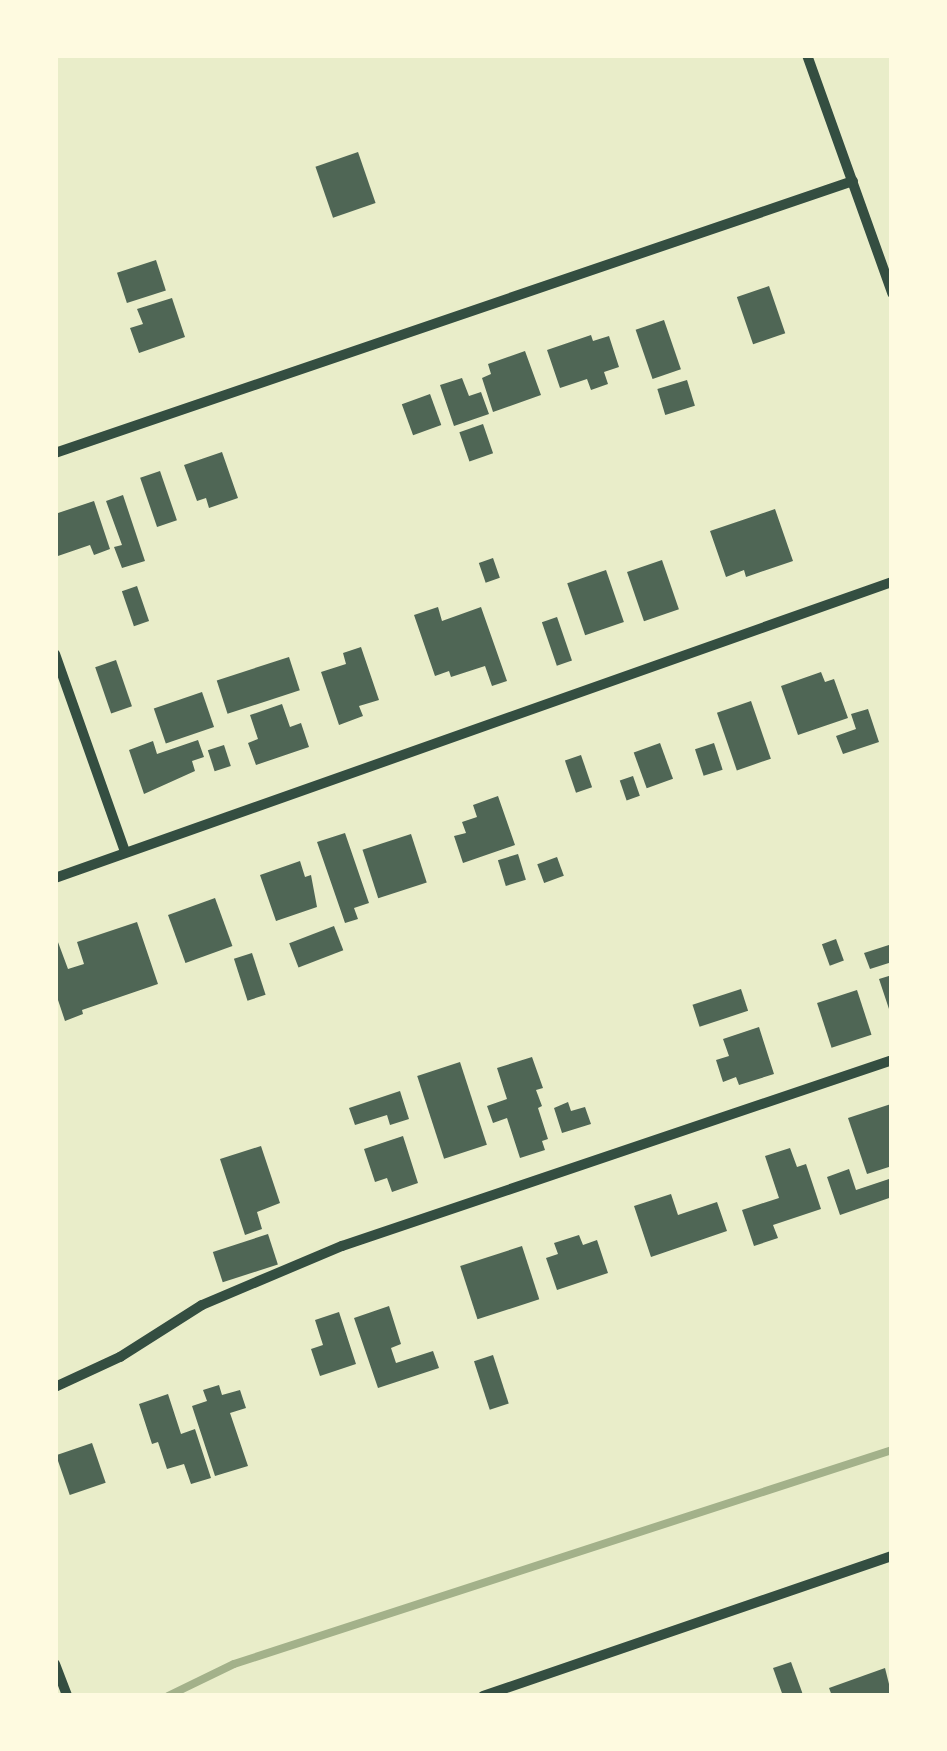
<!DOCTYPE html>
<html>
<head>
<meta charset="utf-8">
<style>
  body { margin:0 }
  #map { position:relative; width:947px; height:1751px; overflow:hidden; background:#e9edc9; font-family:Manrope,sans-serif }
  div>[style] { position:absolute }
  .stream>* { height:8px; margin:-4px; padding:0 4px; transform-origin:4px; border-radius:4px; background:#a3b18a }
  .building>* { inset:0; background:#4f6655; transform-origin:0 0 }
  .minor>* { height:10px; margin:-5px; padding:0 5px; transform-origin:5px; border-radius:5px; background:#344e41 }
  span { translate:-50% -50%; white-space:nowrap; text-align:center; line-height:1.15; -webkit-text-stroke:10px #fefae0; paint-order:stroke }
  .frame { position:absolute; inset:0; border:58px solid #fefae0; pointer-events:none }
</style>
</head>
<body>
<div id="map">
  <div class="stream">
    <i style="left:168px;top:1696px;width:73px;rotate:-25.9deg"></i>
    <i style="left:234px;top:1664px;width:692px;rotate:-18.02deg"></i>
  </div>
  <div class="building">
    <i style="left:358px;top:152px;width:54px;height:45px;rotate:71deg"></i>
    <i style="left:156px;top:260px;width:32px;height:41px;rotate:72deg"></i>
    <i style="left:769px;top:286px;width:50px;height:34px;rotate:71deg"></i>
    <i style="clip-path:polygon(172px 298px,185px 337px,139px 353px,130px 328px,143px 324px,137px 309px)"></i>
    <i style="left:664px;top:320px;width:52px;height:30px;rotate:71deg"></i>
    <i style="clip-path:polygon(591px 335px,593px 341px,609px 336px,619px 367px,604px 372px,608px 384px,591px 390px,587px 379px,560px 388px,547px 350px)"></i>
    <i style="clip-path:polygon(525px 351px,541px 395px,493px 412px,482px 378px,491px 374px,488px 364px)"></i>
    <i style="clip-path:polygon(462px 378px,469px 396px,481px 392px,489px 414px,454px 426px,440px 385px)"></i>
    <i style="left:687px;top:380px;width:27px;height:31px;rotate:73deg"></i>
    <i style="left:430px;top:394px;width:33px;height:30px;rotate:70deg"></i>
    <i style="left:483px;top:424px;width:31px;height:25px;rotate:71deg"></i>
    <i style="clip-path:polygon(222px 452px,238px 498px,209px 508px,206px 498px,197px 501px,184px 465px)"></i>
    <i style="left:160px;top:471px;width:52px;height:21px;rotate:71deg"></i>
    <i style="clip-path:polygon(123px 495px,145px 561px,122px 568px,114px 547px,122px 545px,106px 501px)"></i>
    <i style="clip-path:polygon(94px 501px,110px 549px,94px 555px,90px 545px,55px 557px,55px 514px)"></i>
    <i style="clip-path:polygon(775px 509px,793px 561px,746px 577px,744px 570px,726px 577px,710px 531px)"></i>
    <i style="left:493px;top:558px;width:21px;height:15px;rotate:71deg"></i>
    <i style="left:662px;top:560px;width:52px;height:37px;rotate:71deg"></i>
    <i style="left:606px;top:570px;width:55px;height:41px;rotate:71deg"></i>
    <i style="left:137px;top:586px;width:37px;height:16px;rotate:71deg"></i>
    <i style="clip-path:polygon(438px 607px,442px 621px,481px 607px,507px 681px,492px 686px,485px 666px,451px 677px,449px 671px,435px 676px,414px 615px)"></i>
    <i style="left:557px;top:617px;width:46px;height:16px;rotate:71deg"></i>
    <i style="clip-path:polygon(361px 647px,379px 700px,359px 706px,363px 716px,339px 725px,321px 672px,346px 664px,343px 653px)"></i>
    <i style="left:289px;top:657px;width:35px;height:76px;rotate:72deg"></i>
    <i style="left:116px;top:660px;width:49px;height:22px;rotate:71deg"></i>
    <i style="clip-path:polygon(821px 672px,825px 682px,834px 679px,848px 718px,798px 735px,781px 686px)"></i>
    <i style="left:202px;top:692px;width:37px;height:51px;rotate:71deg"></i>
    <i style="left:751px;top:701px;width:61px;height:36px;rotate:71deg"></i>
    <i style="clip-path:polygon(282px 704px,290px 727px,301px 723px,309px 747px,256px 765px,248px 743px,258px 739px,250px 715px)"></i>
    <i style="clip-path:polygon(868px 709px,879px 742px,843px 754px,836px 736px,856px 729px,851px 714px)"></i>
    <i style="clip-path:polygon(198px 740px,204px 757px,192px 761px,195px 771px,144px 794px,129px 750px,153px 741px,157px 754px)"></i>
    <i style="left:660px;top:743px;width:38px;height:28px;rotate:70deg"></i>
    <i style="left:714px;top:743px;width:28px;height:20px;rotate:72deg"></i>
    <i style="left:224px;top:745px;width:22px;height:17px;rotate:72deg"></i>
    <i style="left:581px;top:755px;width:34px;height:17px;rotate:71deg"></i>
    <i style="left:633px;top:776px;width:21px;height:14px;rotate:71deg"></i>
    <i style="clip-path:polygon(498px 796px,515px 845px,463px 863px,454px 836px,466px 833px,462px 822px,477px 817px,473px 805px)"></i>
    <i style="clip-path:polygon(345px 833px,369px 903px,354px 908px,358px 919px,345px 923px,317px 842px)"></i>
    <i style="left:411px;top:834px;width:51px;height:51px;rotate:72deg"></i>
    <i style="left:518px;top:854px;width:27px;height:21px;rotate:73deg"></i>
    <i style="left:557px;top:857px;width:20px;height:21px;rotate:70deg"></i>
    <i style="clip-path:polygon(300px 861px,305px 877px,311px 875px,317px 907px,276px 921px,260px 875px)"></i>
    <i style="left:215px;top:898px;width:51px;height:50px;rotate:70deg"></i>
    <i style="clip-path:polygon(137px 922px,158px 984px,82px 1010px,83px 1014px,65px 1021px,55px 991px,55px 934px,68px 969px,84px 964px,77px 942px)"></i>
    <i style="left:334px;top:926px;width:26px;height:48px;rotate:69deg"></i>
    <i style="left:836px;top:939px;width:23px;height:15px;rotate:70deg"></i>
    <i style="clip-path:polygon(892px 944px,892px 962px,870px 969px,864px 953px)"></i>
    <i style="left:252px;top:953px;width:44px;height:19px;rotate:72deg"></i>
    <i style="clip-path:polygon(892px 975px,892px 1015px,891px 1015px,879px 979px)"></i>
    <i style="left:741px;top:989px;width:23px;height:51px;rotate:72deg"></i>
    <i style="left:857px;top:990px;width:47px;height:42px;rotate:72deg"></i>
    <i style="clip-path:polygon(759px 1027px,774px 1074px,739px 1085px,736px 1077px,723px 1082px,716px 1060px,729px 1056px,723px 1039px)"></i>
    <i style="clip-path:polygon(532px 1057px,543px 1088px,536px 1090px,542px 1106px,538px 1108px,548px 1139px,542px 1141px,545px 1150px,520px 1158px,507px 1118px,493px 1123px,487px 1106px,507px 1099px,497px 1068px)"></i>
    <i style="left:460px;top:1062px;width:87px;height:45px;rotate:72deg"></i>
    <i style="clip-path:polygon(400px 1091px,409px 1119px,390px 1125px,387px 1115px,355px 1125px,349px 1108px)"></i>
    <i style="clip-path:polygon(568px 1102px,571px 1111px,585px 1107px,591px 1124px,562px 1133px,554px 1108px)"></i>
    <i style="clip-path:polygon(891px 1104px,892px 1166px,867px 1174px,848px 1118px)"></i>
    <i style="clip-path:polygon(403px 1136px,418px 1183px,392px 1192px,387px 1178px,375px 1182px,364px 1149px)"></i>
    <i style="clip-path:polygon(261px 1146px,280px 1203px,257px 1212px,262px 1229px,245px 1235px,220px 1159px)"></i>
    <i style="clip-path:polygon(790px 1148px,797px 1167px,806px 1164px,821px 1209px,773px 1225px,778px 1238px,754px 1246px,742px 1210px,779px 1198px,765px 1156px)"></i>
    <i style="clip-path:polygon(849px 1169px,856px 1190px,892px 1178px,892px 1197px,840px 1215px,827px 1177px)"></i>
    <i style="clip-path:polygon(671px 1194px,678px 1215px,717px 1202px,727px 1231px,651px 1257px,634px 1206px)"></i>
    <i style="left:268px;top:1234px;width:32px;height:58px;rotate:72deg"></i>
    <i style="clip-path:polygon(579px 1235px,583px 1245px,597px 1240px,608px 1273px,557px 1290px,546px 1258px,558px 1254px,554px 1243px)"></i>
    <i style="left:522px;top:1246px;width:56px;height:65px;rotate:72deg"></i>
    <i style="clip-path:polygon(389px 1306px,401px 1344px,391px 1348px,396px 1363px,433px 1351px,439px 1368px,378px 1388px,354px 1318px)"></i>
    <i style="clip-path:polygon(339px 1312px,356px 1364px,320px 1376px,311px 1349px,323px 1345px,315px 1320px)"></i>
    <i style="left:493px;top:1355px;width:51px;height:20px;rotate:72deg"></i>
    <i style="clip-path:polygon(219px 1385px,222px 1395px,240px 1390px,246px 1408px,230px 1413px,248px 1466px,215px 1476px,192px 1406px,207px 1401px,203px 1390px)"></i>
    <i style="clip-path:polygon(168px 1394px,181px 1434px,195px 1429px,211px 1478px,191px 1484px,184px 1464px,167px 1469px,158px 1442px,152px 1444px,139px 1404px)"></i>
    <i style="left:92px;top:1443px;width:42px;height:38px;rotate:71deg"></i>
    <i style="clip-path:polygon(791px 1662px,802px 1692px,803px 1696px,783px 1696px,773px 1668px)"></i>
    <i style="clip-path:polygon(885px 1668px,892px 1696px,832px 1696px,829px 1688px)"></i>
  </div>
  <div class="minor">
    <i style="left:807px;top:55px;width:253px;rotate:70.3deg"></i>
    <i style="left:55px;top:453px;width:843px;rotate:-18.82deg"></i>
    <i style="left:55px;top:654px;width:210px;rotate:70.5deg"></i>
    <i style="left:55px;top:878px;width:888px;rotate:-19.48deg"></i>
    <i style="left:55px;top:1387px;width:72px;rotate:-24.8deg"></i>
    <i style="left:120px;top:1357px;width:97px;rotate:-32.4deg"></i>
    <i style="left:202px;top:1305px;width:152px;rotate:-22.9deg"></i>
    <i style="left:342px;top:1246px;width:581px;rotate:-18.68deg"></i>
    <i style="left:55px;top:1664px;width:34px;rotate:69deg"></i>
    <i style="left:483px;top:1696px;width:432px;rotate:-18.9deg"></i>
  </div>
  <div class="frame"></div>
</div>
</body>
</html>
